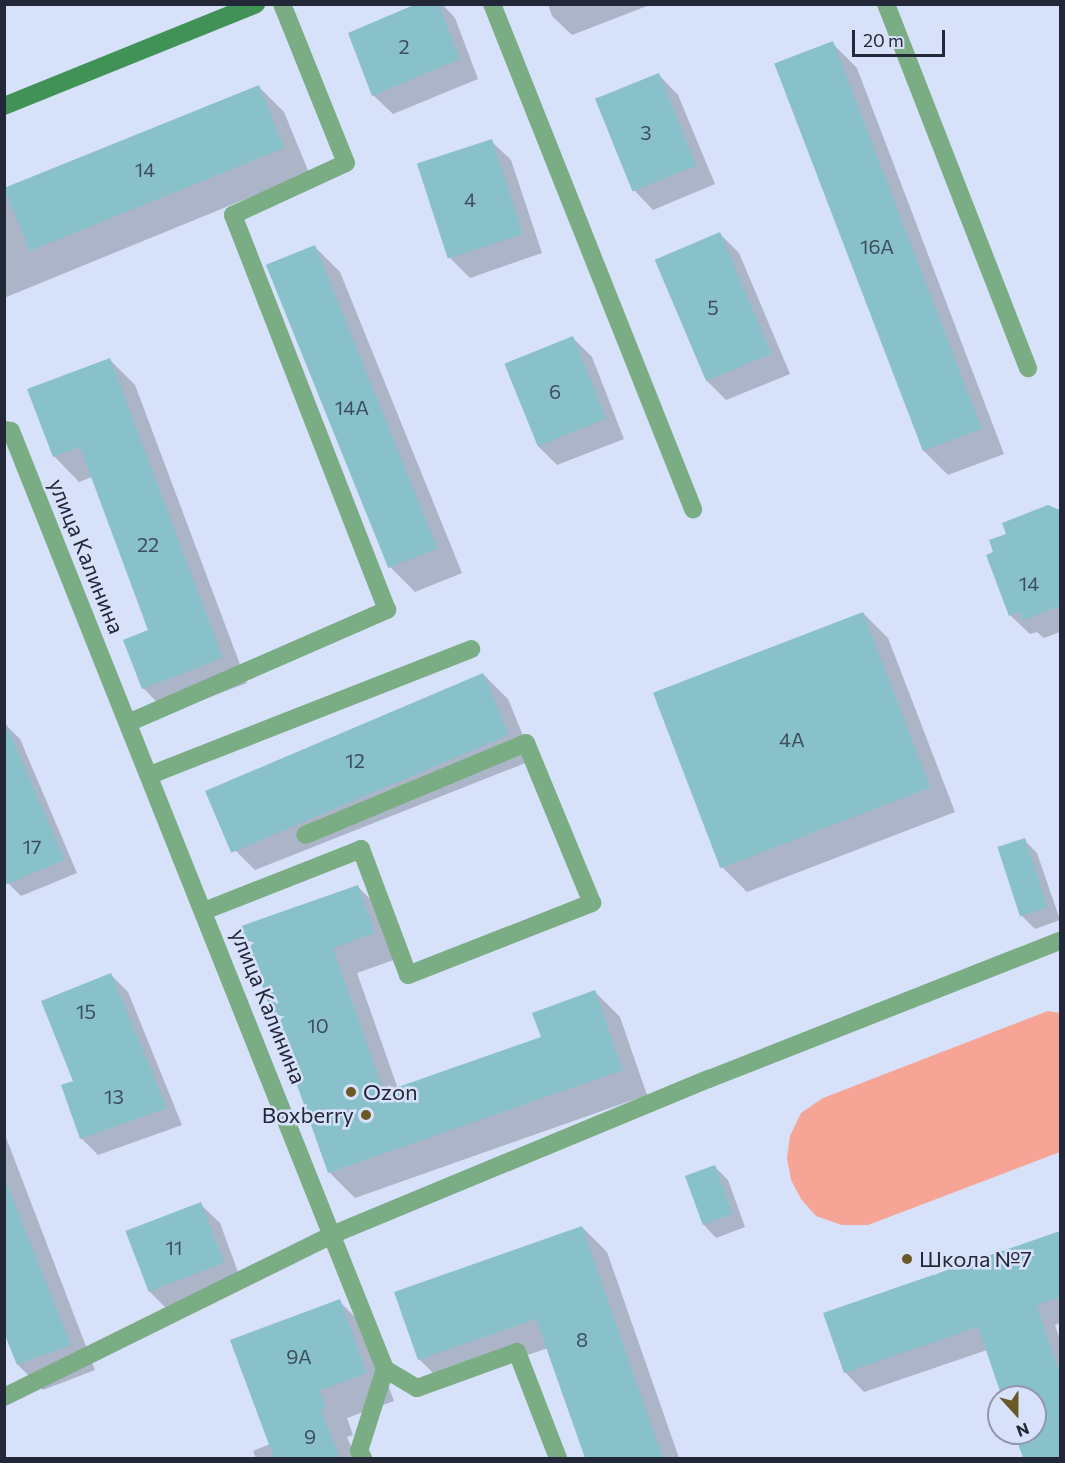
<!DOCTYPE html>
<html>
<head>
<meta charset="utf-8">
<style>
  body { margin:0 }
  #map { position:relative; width:1065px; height:1463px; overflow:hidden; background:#d8e1fa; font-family:Commissioner,sans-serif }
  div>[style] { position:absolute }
  .green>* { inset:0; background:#f5a496 }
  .shadow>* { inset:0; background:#0003 }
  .building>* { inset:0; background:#89c1cb; transform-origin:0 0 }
  .lane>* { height:18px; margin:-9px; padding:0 9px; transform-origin:9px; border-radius:9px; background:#7aad84 }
  .street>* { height:18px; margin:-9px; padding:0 9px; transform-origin:9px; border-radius:9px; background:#7aad84 }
  .secondary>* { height:18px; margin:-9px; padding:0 9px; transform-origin:9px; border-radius:9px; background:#409256 }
  .dots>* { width:16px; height:16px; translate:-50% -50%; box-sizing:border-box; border:3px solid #d8e1fa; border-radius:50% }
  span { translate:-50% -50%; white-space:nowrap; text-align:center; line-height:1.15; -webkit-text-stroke:5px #d8e1fa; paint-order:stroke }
  .number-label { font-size:20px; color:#3c4e5d }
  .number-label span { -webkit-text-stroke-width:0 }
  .street-label { font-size:22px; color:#232838 }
  .poi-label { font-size:22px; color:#232838 }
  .left { translate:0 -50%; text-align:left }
  .right { translate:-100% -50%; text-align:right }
  .frame { position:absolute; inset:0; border:6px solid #232838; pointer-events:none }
  .north { position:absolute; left:987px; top:1385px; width:60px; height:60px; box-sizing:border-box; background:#d8e1fa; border:2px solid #9097ac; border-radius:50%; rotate:159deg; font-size:16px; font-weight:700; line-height:24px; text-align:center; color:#232838 }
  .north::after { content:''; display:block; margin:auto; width:21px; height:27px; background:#6a5826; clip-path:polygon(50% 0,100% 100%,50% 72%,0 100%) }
  .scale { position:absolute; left:852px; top:30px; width:93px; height:27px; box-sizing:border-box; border:3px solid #232838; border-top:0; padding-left:8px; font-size:18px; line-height:21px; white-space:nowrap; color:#232838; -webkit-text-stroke:4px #d8e1fa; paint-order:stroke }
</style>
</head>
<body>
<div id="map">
  <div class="green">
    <i style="clip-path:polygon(1048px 1011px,1060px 1013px,1060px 1152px,868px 1225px,842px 1225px,816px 1216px,801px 1199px,791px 1180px,787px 1158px,790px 1136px,801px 1113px,823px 1098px)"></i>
  </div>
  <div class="shadow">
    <i style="clip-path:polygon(420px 4px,442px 4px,455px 18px,478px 79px,393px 114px,373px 95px)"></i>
    <i style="clip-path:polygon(548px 4px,646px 4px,647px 6px,572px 35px,552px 16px)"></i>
    <i style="clip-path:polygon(832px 43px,857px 68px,1004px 454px,948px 475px,923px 450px)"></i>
    <i style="clip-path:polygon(659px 75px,678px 95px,715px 184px,653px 210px,634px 190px)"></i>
    <i style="clip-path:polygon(259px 87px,284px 112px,309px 173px,4px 298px,4px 191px)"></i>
    <i style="clip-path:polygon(491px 141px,511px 160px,542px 253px,470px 278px,450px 258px)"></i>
    <i style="clip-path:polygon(720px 234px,739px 253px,790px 374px,726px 400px,707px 381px)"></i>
    <i style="clip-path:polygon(315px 247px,340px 272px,462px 573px,415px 592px,390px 567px)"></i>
    <i style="clip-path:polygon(572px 337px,592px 357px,624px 439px,557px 465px,538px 446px)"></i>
    <i style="clip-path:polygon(110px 360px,135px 385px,247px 683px,168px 713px,143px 688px,150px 631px,92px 477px,79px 482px,54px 456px)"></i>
    <i style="clip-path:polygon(1048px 507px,1060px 511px,1060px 632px,1044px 638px,1037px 632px,1030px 634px,1010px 615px,995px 553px,1008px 535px)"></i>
    <i style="clip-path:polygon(863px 613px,888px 638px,955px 812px,747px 892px,722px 867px)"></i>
    <i style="clip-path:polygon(483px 674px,508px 699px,533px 760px,255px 870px,230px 845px)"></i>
    <i style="clip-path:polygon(7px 726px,20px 739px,77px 873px,21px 896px,8px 883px)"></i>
    <i style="clip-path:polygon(1024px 840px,1037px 853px,1060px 920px,1035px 929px,1022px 916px)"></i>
    <i style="clip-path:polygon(358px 887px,383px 912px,399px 958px,357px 973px,398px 1089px,542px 1038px,595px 992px,620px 1017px,647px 1095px,355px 1198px,329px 1172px,243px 927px)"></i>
    <i style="clip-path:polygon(111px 975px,128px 992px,182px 1125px,98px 1155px,81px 1138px,75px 1082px)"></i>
    <i style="clip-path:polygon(4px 1132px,95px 1370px,43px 1390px,18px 1365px,4px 1328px)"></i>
    <i style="clip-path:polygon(715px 1167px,728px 1180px,745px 1227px,716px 1238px,703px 1224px)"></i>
    <i style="clip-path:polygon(200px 1204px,220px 1223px,242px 1283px,168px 1310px,149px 1291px,127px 1231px)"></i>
    <i style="clip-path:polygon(582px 1227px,607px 1252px,679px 1458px,586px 1458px,548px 1348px,444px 1384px,419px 1359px)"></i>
    <i style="clip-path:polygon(1060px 1233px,1060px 1323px,1055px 1325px,1060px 1340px,1060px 1458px,1025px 1458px,1016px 1433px,1035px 1433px,1035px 1397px,1003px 1397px,987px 1350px,864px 1392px,845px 1372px,825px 1314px)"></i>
    <i style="clip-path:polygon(339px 1301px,367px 1329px,394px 1401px,347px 1418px,353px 1435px,347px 1437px,356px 1458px,256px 1458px,253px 1451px,270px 1444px)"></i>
  </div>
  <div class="building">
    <i style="clip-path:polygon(416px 4px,439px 4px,460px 59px,372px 96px,348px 33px)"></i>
    <i style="left:833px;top:41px;width:415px;height:63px;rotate:69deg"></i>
    <i style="left:659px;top:73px;width:100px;height:69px;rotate:68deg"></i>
    <i style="left:259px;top:85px;width:68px;height:275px;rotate:68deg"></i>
    <i style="left:492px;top:139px;width:100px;height:79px;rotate:72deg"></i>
    <i style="left:720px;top:232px;width:132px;height:71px;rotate:67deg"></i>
    <i style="left:315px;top:245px;width:327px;height:53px;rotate:68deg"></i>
    <i style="left:573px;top:336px;width:89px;height:74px;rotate:68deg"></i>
    <i style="clip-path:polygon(110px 358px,223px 658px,142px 689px,123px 640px,148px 630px,80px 447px,53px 457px,27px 389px)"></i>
    <i style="clip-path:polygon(1048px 505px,1060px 510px,1060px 606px,1023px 620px,1020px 612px,1009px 616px,986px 555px,993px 552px,989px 540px,1006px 534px,1002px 523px)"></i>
    <i style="left:863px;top:612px;width:188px;height:225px;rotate:69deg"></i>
    <i style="left:483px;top:673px;width:67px;height:302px;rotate:67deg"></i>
    <i style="clip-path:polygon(4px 719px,65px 860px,4px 885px)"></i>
    <i style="left:1025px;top:838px;width:73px;height:29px;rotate:72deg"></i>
    <i style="clip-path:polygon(358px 885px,375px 933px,333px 948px,384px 1092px,541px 1037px,532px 1013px,595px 990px,623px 1070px,328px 1173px,241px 926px)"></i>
    <i style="clip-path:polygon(111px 973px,167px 1108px,80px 1139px,61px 1085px,73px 1081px,41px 1001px)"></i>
    <i style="left:715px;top:1165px;width:52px;height:32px;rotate:70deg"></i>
    <i style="clip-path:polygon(4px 1176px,71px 1345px,17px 1365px,4px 1333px)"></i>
    <i style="left:201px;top:1202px;width:65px;height:81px;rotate:69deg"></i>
    <i style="clip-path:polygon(582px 1226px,663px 1458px,585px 1458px,536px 1319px,418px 1360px,394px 1292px)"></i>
    <i style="clip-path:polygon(1060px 1231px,1060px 1297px,1037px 1305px,1060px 1374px,1060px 1458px,1023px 1458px,1014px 1433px,1035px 1433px,1035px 1397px,1002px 1397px,978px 1327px,844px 1373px,823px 1313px)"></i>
    <i style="clip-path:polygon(340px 1299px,367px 1373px,320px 1390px,326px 1408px,321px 1410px,340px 1458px,274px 1458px,230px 1340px)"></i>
  </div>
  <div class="lane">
    <i style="left:492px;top:4px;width:544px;rotate:68.3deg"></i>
    <i style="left:886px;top:4px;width:391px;rotate:68.7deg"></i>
    <i style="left:128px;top:723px;width:283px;rotate:-23.6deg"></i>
    <i style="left:387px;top:610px;width:424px;rotate:-111.3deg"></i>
    <i style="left:233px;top:215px;width:124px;rotate:-24.7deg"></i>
    <i style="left:346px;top:163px;width:171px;rotate:-111.9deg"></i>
    <i style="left:150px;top:775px;width:345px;rotate:-21.4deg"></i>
    <i style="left:204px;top:911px;width:169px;rotate:-21.5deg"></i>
    <i style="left:361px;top:849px;width:134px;rotate:69.5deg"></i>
    <i style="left:408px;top:975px;width:198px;rotate:-21.4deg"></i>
    <i style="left:592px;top:903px;width:173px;rotate:-112.4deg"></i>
    <i style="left:526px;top:743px;width:239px;rotate:157.4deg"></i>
    <i style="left:334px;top:1234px;width:406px;rotate:-22.5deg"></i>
    <i style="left:709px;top:1079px;width:377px;rotate:-21.5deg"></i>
    <i style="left:363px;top:1458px;width:8px;rotate:-120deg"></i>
    <i style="left:359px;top:1451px;width:86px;rotate:-72.4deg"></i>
  </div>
  <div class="street">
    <i style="left:4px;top:430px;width:7px;rotate:8deg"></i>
    <i style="left:11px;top:431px;width:1010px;rotate:68.26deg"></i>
    <i style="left:385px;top:1369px;width:37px;rotate:31deg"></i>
    <i style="left:417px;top:1388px;width:106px;rotate:-19.8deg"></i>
    <i style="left:517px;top:1352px;width:114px;rotate:68.9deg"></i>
    <i style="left:4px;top:1397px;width:368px;rotate:-26.3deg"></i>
  </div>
  <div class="secondary">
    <i style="left:4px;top:106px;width:272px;rotate:-22deg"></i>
  </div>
  <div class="dots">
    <i style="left:351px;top:1092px;background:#6a5826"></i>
    <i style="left:366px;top:1115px;background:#6a5826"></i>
    <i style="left:907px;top:1259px;background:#6a5826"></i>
  </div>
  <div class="number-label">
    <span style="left:404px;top:46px">2</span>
    <span style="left:646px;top:132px">3</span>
    <span style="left:145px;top:169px">14</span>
    <span style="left:470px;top:199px">4</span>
    <span style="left:877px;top:246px">16А</span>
    <span style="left:713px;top:307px">5</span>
    <span style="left:555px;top:391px">6</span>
    <span style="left:352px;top:407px">14А</span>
    <span style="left:148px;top:544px">22</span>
    <span style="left:1029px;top:583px">14</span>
    <span style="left:792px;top:739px">4А</span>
    <span style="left:355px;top:760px">12</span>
    <span style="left:32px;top:846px">17</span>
    <span style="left:86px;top:1011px">15</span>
    <span style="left:318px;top:1025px">10</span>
    <span style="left:114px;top:1096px">13</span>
    <span style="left:174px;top:1247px">11</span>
    <span style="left:582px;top:1339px">8</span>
    <span style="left:299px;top:1356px">9А</span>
    <span style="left:310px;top:1436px">9</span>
  </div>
  <div class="street-label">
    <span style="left:87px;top:556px;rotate:68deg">улица Калинина</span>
    <span style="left:269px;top:1006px;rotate:68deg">улица Калинина</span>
  </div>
  <div class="poi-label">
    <span class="left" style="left:363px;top:1092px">Ozon</span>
    <span class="right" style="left:354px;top:1115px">Boxberry</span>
    <span class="left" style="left:919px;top:1259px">Школа №7</span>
  </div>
  <div class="frame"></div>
  <div class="north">N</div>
  <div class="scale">20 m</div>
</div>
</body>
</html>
